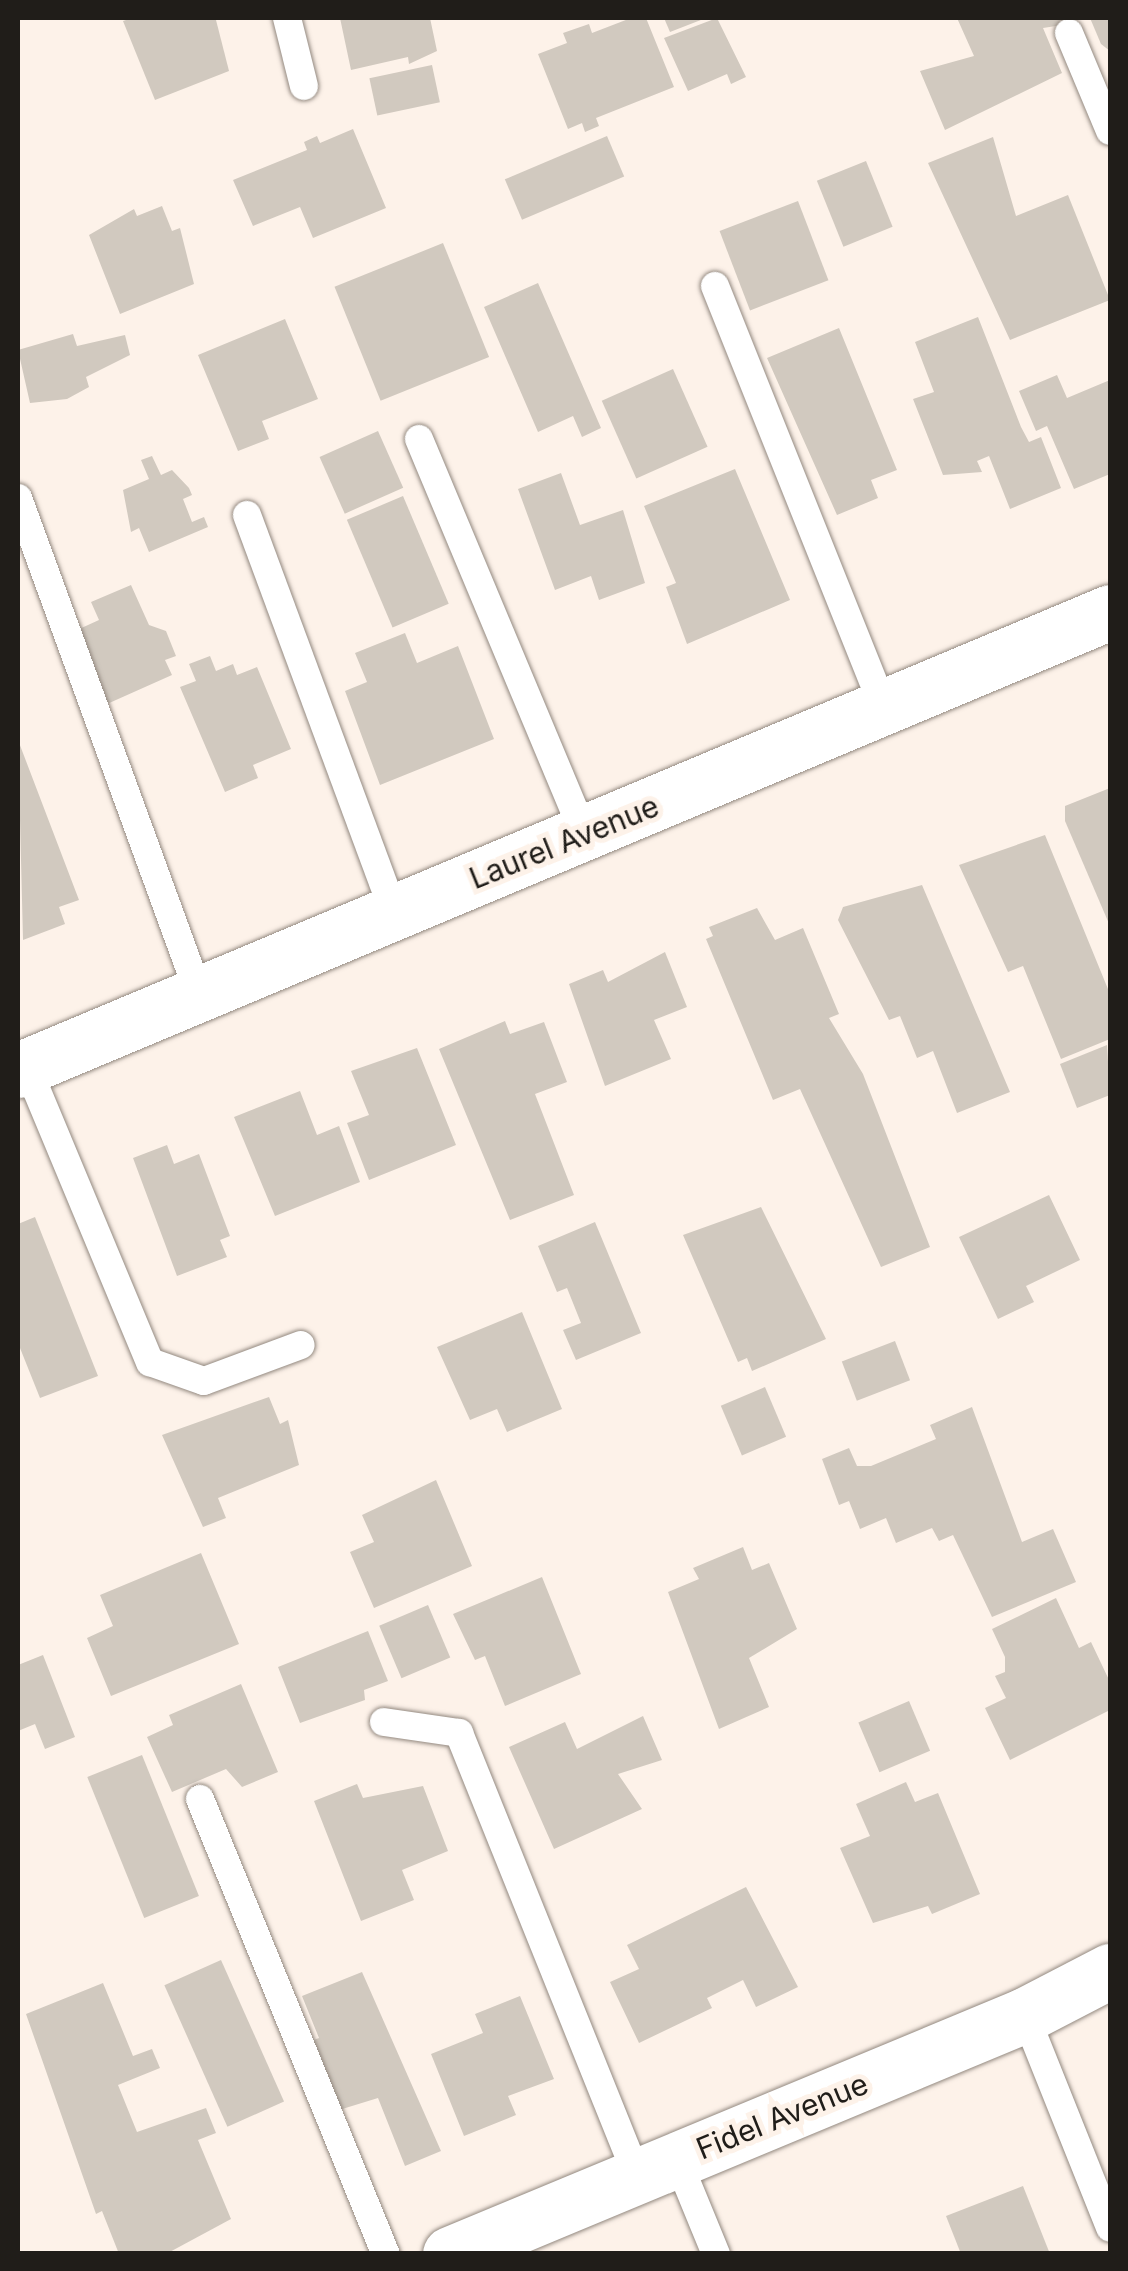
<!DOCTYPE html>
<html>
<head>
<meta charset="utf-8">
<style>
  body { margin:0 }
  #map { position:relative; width:1128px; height:2271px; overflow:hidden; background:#fdf2e9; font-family:Inter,sans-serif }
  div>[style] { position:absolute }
  .building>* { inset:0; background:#d1c9bf; transform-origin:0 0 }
  .roads { filter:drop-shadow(0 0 2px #938980) drop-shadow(0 0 2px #938980) }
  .service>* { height:28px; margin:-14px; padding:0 14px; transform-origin:14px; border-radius:14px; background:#fff }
  .minor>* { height:55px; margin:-27.5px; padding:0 27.5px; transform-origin:27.5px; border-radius:27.5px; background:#fff }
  span { translate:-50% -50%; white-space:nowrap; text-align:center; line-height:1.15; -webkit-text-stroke:10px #fdf2e9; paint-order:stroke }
  .street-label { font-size:30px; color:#201d19 }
  .frame { position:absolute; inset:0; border:20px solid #201d19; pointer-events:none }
</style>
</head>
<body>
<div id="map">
  <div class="building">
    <i style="clip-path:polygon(132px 18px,216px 20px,229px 71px,155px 100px,123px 21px)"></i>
    <i style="clip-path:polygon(340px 18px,430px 18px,437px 51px,409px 64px,408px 57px,351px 70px)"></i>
    <i style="clip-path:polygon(631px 18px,646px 18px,674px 87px,596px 118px,599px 126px,585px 132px,582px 123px,568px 129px,538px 54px,567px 43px,563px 33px,589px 24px,592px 33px)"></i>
    <i style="clip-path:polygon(664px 18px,706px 18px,670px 32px)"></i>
    <i style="clip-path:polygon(717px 18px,746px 77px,731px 84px,727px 74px,688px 91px,664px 38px)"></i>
    <i style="clip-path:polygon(957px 18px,1066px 18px,1069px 24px,1043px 28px,1062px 73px,945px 130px,920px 71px,974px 56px)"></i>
    <i style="clip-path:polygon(1090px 18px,1110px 18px,1110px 51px,1101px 44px)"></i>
    <i style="left:432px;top:65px;width:38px;height:64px;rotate:78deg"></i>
    <i style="clip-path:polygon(353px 129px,386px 208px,313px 238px,300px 207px,253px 226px,233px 180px,307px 150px,304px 142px,317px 136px,320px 143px)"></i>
    <i style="left:607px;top:136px;width:44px;height:111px;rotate:67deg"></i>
    <i style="clip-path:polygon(993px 137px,1016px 216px,1068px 195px,1110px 300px,1010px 340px,928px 163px)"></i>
    <i style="left:866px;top:161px;width:71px;height:53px;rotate:68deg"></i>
    <i style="left:798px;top:201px;width:85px;height:84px;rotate:69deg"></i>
    <i style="clip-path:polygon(162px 206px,172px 231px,180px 228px,194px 284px,120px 314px,89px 235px,134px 209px,137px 216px)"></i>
    <i style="left:443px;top:243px;width:123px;height:117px;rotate:68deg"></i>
    <i style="clip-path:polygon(538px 283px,601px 428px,582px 437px,573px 416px,538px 432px,484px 307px)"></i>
    <i style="clip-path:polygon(978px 317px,1021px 427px,1029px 442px,1041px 437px,1061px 488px,1010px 509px,989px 456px,977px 461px,982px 472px,943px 475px,913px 399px,934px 392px,915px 342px)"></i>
    <i style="clip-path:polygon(285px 319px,318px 399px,262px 421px,269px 439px,238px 451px,198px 355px)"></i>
    <i style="clip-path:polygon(839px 328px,897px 470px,871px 480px,878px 498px,837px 515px,767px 358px)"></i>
    <i style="clip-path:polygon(73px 334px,77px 346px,125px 335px,130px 355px,86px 377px,89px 387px,67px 399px,30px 403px,18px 350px)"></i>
    <i style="left:673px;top:369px;width:85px;height:78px;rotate:66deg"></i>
    <i style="clip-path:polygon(1057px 375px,1067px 398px,1110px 380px,1110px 474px,1074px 489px,1047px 426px,1036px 431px,1019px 391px)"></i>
    <i style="left:378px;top:431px;width:62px;height:64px;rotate:66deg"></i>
    <i style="clip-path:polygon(152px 456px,161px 475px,172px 470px,189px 488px,192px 495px,183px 499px,192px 522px,204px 517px,208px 527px,149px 552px,139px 528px,131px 532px,123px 490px,149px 479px,141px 460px)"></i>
    <i style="clip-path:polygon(735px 469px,790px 600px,687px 644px,666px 587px,676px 583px,644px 506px)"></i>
    <i style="clip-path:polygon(561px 473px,580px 525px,623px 510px,645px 583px,599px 600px,591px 576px,555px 590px,518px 489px)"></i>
    <i style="left:403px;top:496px;width:117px;height:61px;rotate:67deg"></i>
    <i style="clip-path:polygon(131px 585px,149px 625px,166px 631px,176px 656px,165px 660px,172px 675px,107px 704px,77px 630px,99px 620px,91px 602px)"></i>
    <i style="clip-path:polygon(405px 633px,417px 663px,458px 646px,494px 739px,380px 785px,345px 691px,367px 682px,355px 653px)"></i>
    <i style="clip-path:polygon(210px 656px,216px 671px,233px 664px,237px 675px,257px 667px,291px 749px,253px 765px,258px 778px,225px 792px,180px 687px,196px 681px,189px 664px)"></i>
    <i style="clip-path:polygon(18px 740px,79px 900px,59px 907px,65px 924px,23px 940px)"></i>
    <i style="clip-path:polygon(1110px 788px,1110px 926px,1065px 821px,1065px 806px)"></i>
    <i style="clip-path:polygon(1045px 835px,1110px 994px,1110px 1039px,1061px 1059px,1023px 966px,1008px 972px,959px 865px)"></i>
    <i style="clip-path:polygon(922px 885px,1010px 1092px,957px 1113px,933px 1051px,917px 1058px,900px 1016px,889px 1020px,838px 920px,843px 907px)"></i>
    <i style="clip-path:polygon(757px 908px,775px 940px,803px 928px,839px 1014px,829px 1018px,863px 1074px,930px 1247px,881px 1267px,800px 1089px,773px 1100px,706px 939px,713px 936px,709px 927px)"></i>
    <i style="clip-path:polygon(665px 952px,687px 1007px,654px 1020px,671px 1059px,605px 1086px,569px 984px,603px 970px,608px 982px)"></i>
    <i style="clip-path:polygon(505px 1021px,510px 1034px,544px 1022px,567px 1082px,535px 1094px,574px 1195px,510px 1220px,439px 1049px)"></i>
    <i style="clip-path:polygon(1107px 1045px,1110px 1095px,1077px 1108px,1060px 1064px)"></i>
    <i style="clip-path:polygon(417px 1048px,456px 1145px,369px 1180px,347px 1123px,369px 1115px,351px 1071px)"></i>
    <i style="clip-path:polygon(300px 1091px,317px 1135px,339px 1126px,360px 1182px,275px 1216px,234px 1117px)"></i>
    <i style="clip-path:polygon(167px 1145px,174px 1164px,199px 1154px,230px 1236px,220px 1240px,227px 1257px,177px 1276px,133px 1158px)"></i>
    <i style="clip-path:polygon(1049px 1195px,1080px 1260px,1026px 1286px,1034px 1302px,998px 1319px,959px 1237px)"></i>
    <i style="clip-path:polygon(761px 1207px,826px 1339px,752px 1371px,747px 1358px,738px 1362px,683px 1235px)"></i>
    <i style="clip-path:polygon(35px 1217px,98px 1376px,40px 1398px,18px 1343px,18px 1224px)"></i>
    <i style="clip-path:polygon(595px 1222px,641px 1333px,576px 1360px,563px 1330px,581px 1323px,567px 1288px,557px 1292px,538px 1246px)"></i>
    <i style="clip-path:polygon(522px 1312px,562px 1409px,507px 1432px,497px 1409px,470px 1420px,437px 1347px)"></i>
    <i style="left:895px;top:1341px;width:42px;height:57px;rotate:69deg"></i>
    <i style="left:765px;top:1387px;width:54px;height:48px;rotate:67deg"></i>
    <i style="clip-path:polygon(269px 1397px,280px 1424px,288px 1420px,299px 1465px,218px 1498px,226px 1518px,203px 1527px,162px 1435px)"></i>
    <i style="clip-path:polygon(972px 1407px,1022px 1542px,1053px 1529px,1076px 1582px,992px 1617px,953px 1535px,939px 1541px,932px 1528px,896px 1543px,886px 1518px,860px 1529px,849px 1501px,839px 1505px,822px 1459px,849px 1448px,857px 1466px,871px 1466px,936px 1439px,930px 1425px)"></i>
    <i style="clip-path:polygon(436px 1480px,472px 1566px,374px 1608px,350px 1552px,374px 1542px,362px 1515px)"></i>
    <i style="clip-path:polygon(743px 1547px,752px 1570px,769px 1563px,797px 1629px,749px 1658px,769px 1707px,719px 1729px,668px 1592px,699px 1579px,693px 1568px)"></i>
    <i style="clip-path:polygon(201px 1553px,239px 1644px,111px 1696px,87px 1638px,113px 1626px,100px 1595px)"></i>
    <i style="clip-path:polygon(542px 1577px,581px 1674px,505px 1706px,485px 1656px,475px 1660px,453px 1614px)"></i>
    <i style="clip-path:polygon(1056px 1598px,1079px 1648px,1091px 1642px,1110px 1682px,1110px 1710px,1010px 1760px,985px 1708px,1006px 1698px,995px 1676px,1005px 1672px,1005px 1657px,992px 1629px)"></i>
    <i style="left:428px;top:1605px;width:57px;height:53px;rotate:67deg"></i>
    <i style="clip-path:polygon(368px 1631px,388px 1681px,364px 1690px,365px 1700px,300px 1723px,278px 1667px)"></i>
    <i style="clip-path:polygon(43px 1655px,75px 1737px,45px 1749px,35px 1724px,18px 1731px,18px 1665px)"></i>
    <i style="clip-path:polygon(241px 1684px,278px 1772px,242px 1787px,226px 1769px,172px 1792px,147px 1737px,173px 1725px,169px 1715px)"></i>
    <i style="left:909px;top:1701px;width:54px;height:55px;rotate:67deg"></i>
    <i style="clip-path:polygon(643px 1716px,662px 1760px,618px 1774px,642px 1809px,554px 1849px,509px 1747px,565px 1722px,577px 1749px)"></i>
    <i style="left:142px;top:1755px;width:152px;height:59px;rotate:68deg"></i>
    <i style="clip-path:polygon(906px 1782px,915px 1802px,938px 1793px,980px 1894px,932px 1914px,928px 1906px,873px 1923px,840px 1848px,870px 1836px,856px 1804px)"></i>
    <i style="clip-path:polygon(357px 1784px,363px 1798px,423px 1786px,448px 1851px,402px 1870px,414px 1900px,361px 1921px,314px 1801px)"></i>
    <i style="clip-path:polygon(746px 1887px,798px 1987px,756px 2007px,743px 1980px,707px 1998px,712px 2008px,639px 2043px,610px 1982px,639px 1969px,627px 1945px)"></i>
    <i style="left:221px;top:1960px;width:155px;height:62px;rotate:66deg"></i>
    <i style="clip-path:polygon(362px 1972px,441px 2151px,405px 2166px,378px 2098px,339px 2110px,311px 2041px,319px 2038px,302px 1996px)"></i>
    <i style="clip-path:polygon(103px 1983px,133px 2056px,152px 2049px,160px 2068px,118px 2085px,137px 2132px,206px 2108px,216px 2133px,198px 2140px,231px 2219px,166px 2254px,119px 2254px,102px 2211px,96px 2214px,26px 2014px)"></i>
    <i style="clip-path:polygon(520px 1996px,554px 2079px,508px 2096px,516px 2115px,464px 2136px,431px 2054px,483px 2033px,475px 2014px)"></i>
    <i style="clip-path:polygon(1023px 2186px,1050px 2254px,961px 2254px,946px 2216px)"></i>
  </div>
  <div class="roads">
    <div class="service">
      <i style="left:287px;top:18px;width:70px;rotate:76deg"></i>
      <i style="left:1069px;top:33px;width:106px;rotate:67.3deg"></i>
      <i style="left:715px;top:286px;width:458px;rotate:68.2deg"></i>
      <i style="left:419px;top:439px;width:428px;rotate:67.3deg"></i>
      <i style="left:18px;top:498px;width:528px;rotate:69.95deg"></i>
      <i style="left:247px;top:515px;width:423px;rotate:69.7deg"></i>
      <i style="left:27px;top:1067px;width:320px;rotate:67.4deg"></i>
      <i style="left:150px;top:1362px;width:57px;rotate:19.4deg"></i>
      <i style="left:204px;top:1381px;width:103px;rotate:-20.4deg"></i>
      <i style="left:384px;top:1722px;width:76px;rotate:8.3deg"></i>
      <i style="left:459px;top:1733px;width:477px;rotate:68.1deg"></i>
      <i style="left:200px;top:1799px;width:492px;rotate:67.8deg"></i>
      <i style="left:1025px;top:2015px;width:229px;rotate:68.2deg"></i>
      <i style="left:677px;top:2159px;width:103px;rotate:67.7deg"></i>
    </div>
    <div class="minor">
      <i style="left:18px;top:1070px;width:1184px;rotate:-22.75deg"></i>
      <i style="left:450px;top:2254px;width:623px;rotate:-22.57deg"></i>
      <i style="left:1025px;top:2015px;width:96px;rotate:-27.4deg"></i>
    </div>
  </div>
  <div class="street-label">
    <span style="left:564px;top:842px;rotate:-22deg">Laurel Avenue</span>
    <span style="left:782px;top:2116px;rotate:-22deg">Fidel Avenue</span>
  </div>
  <div class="frame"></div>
</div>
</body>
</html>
